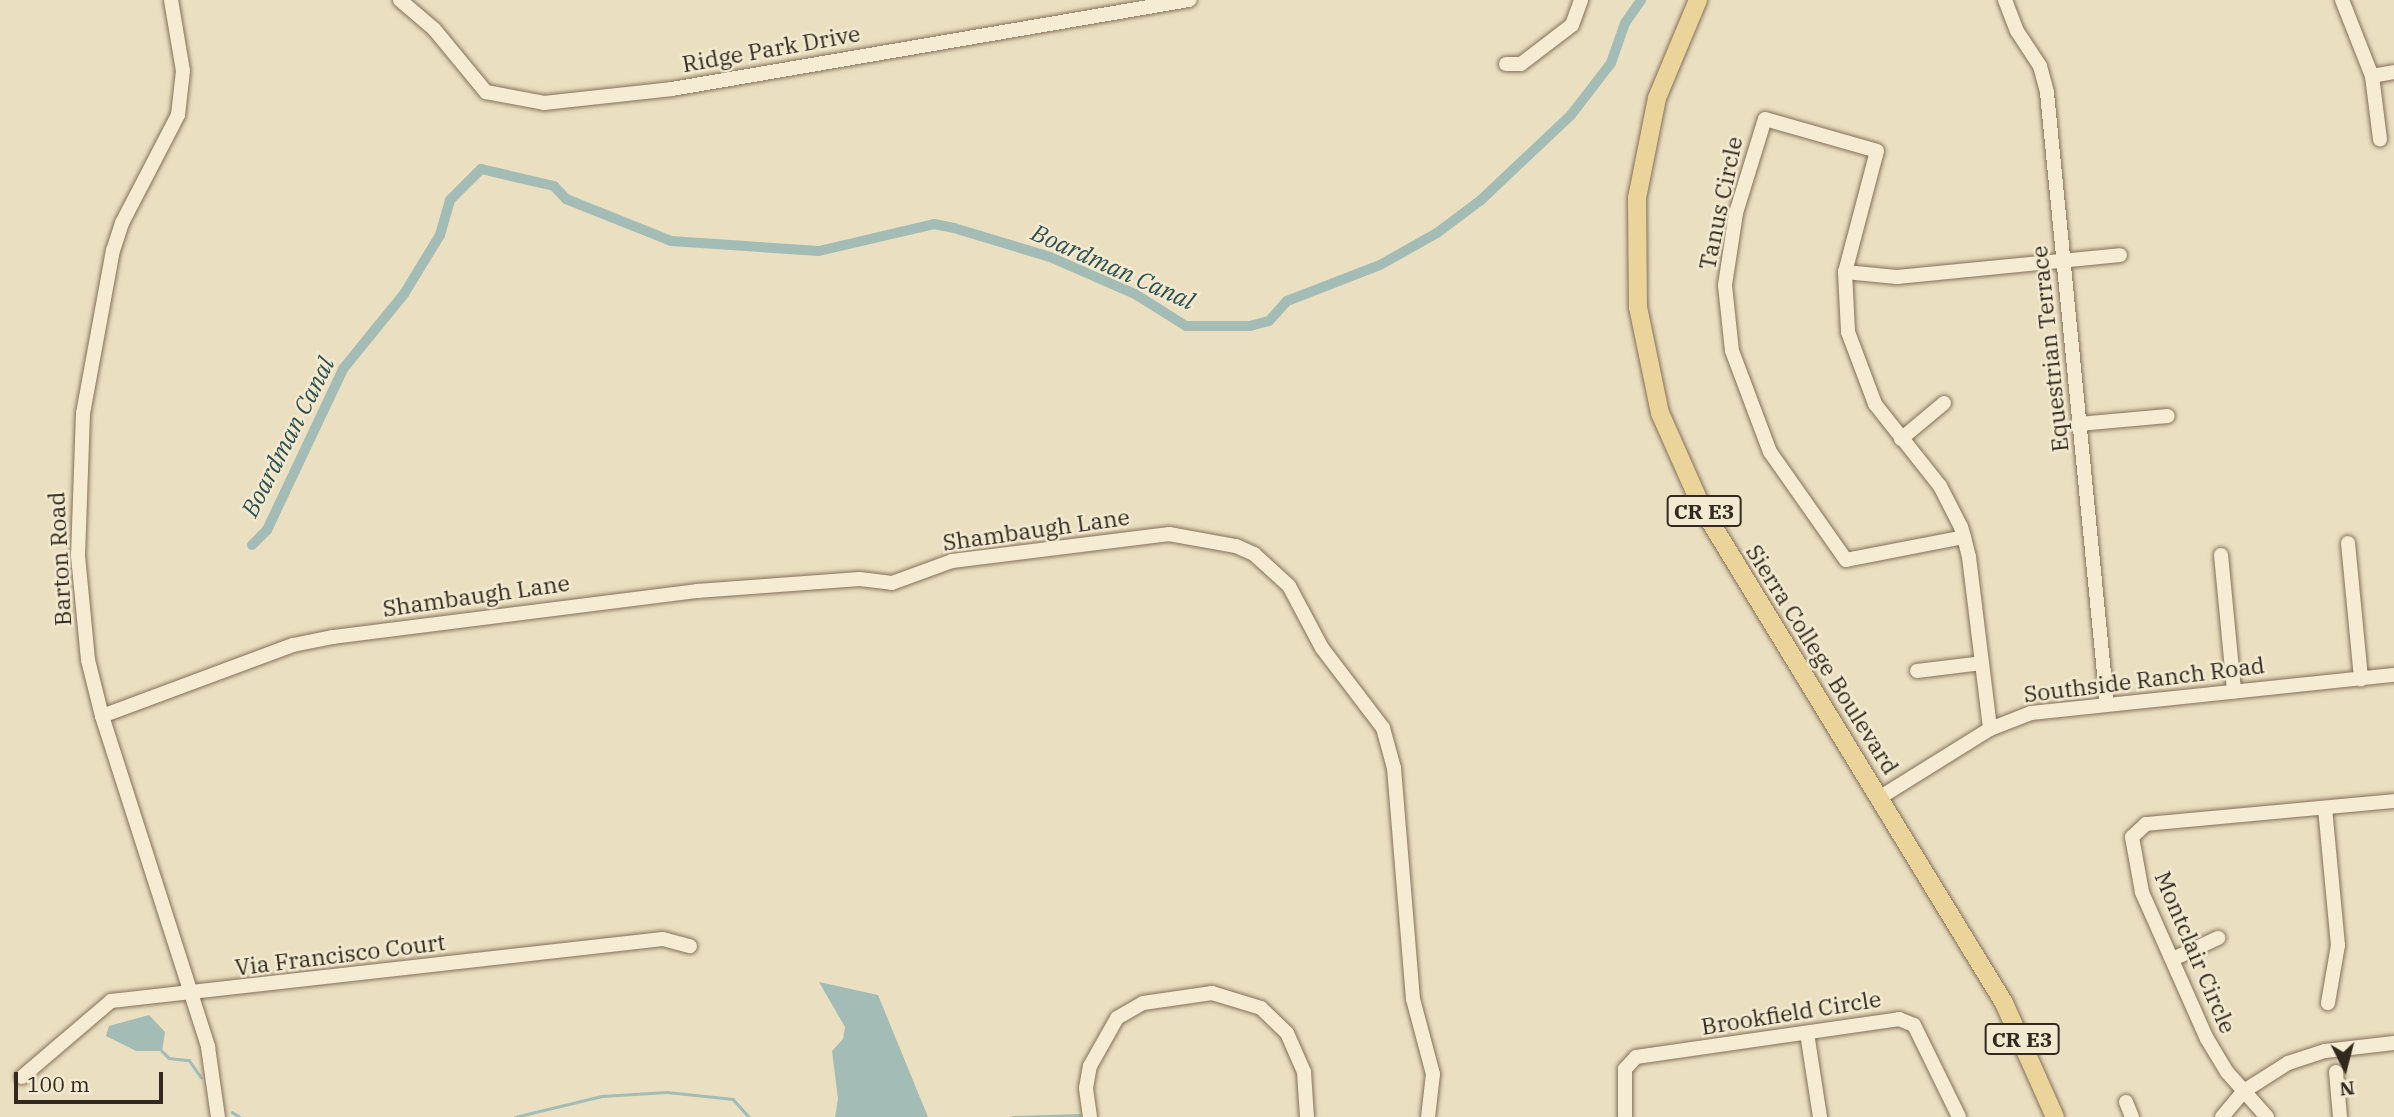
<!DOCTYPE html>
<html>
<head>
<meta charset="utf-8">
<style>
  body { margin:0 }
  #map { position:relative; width:2394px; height:1117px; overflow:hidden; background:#eadfc1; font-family:"IBM Plex Serif",serif }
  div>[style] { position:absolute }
  .water>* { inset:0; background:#a3bcb6 }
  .stream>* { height:2.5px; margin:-1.25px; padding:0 1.25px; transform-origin:1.25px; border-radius:1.25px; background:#a3bcb6 }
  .canal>* { height:10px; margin:-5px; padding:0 5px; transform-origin:5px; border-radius:5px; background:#a3bcb6 }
  .roads { filter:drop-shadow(0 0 2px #82705a) drop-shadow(0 0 2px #82705a) }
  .minor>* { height:14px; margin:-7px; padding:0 7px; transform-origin:7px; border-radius:7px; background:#f5ecd3 }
  .major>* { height:18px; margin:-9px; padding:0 9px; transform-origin:9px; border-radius:9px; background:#ebd49a }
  span { translate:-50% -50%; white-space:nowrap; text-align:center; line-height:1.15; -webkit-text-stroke:5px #f2e9d0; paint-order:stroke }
  .shield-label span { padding:2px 5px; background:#f2e9d0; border:2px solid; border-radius:5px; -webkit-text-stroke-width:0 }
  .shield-label { font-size:21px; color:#32281d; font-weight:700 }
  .street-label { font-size:23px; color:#32281d }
  .water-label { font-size:24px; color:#2d5150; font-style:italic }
  .north { position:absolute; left:2310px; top:1033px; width:70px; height:70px; -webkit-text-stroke:5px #f2e9d0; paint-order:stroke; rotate:174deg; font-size:19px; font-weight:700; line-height:28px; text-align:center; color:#32281d }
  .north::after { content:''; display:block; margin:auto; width:24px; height:32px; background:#32281d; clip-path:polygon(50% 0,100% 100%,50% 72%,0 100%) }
  .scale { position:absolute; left:14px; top:1072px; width:149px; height:32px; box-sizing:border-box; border:4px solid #32281d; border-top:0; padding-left:9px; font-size:21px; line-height:24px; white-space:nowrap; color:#32281d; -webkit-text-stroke:5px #f2e9d0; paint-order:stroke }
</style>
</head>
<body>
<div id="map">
  <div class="water">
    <i style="clip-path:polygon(819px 982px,878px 995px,928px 1117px,835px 1117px,838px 1099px,832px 1051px,843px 1039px,845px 1027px)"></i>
    <i style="clip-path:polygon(149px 1015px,165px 1032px,162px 1051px,136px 1051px,106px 1036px,109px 1026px)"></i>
  </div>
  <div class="stream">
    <i style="left:162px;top:1051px;width:10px;rotate:45deg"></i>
    <i style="left:169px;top:1058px;width:20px;rotate:6deg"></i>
    <i style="left:189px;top:1060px;width:21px;rotate:55deg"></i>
    <i style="left:232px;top:1112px;width:9px;rotate:32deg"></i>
    <i style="left:515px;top:1117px;width:89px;rotate:-13.6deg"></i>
    <i style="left:602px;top:1096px;width:65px;rotate:-3.5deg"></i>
    <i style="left:667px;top:1092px;width:66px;rotate:6.1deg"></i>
    <i style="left:733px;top:1099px;width:24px;rotate:48deg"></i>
    <i style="left:1013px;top:1117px;width:66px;rotate:-1.7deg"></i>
  </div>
  <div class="canal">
    <i style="left:252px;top:545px;width:21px;rotate:-45deg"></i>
    <i style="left:267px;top:530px;width:178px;rotate:-64.7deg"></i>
    <i style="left:343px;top:369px;width:97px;rotate:-50.9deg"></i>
    <i style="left:404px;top:294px;width:69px;rotate:-58.6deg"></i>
    <i style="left:440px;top:235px;width:36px;rotate:-74deg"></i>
    <i style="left:450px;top:200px;width:44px;rotate:-45deg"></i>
    <i style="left:481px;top:169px;width:75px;rotate:13.1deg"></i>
    <i style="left:554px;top:186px;width:18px;rotate:47deg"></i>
    <i style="left:566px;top:199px;width:113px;rotate:21.8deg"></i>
    <i style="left:671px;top:241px;width:148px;rotate:3.9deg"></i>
    <i style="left:819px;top:251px;width:118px;rotate:-13.2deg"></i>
    <i style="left:934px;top:224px;width:20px;rotate:11deg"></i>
    <i style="left:954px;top:228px;width:100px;rotate:16.8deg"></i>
    <i style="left:1050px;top:257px;width:93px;rotate:23.5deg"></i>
    <i style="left:1135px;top:294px;width:60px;rotate:32.1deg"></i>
    <i style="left:1186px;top:326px;width:64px"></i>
    <i style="left:1250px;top:326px;width:20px;rotate:-15deg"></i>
    <i style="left:1269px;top:321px;width:27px;rotate:-48deg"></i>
    <i style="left:1287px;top:301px;width:100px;rotate:-21.2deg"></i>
    <i style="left:1380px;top:265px;width:65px;rotate:-29.3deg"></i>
    <i style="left:1437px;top:233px;width:55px;rotate:-36.9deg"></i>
    <i style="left:1481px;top:200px;width:124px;rotate:-43.4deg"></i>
    <i style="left:1571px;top:115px;width:66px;rotate:-52.4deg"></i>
    <i style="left:1611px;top:63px;width:42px;rotate:-70.7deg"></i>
    <i style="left:1625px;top:23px;width:28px;rotate:-55deg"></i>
  </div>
  <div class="roads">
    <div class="minor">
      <i style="left:171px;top:0;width:72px;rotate:80.4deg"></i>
      <i style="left:183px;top:71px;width:44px;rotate:96.5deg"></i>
      <i style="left:178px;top:115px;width:122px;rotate:117.4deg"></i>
      <i style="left:122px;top:223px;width:28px;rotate:108deg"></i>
      <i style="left:113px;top:250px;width:166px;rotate:100.4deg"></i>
      <i style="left:83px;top:413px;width:143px;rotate:92deg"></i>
      <i style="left:78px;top:556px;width:104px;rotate:84.5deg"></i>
      <i style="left:88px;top:660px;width:58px;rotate:76deg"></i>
      <i style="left:102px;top:716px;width:348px;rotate:72.2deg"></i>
      <i style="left:208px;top:1047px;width:71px;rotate:81.9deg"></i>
      <i style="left:400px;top:0;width:45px;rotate:40.5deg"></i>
      <i style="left:434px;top:29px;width:82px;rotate:50.5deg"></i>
      <i style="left:486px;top:92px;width:59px;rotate:10.7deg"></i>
      <i style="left:544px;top:103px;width:129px;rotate:-6.2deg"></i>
      <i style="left:672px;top:89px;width:525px;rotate:-9.77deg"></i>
      <i style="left:2005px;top:0;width:33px;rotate:69deg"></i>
      <i style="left:2017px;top:31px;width:42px;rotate:56.7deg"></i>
      <i style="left:2040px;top:66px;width:28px;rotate:75deg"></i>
      <i style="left:2047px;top:93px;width:614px;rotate:84.39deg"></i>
      <i style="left:2342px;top:0;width:82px;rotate:68.5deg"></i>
      <i style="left:2372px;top:76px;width:64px;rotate:82.8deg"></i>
      <i style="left:1506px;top:64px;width:15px"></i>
      <i style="left:1521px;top:64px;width:64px;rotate:-37.4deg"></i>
      <i style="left:1572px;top:25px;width:27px;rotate:-70deg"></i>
      <i style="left:2372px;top:76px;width:22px;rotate:-10deg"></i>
      <i style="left:1845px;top:272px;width:52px;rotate:5.5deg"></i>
      <i style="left:1897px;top:277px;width:224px;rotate:-5.6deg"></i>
      <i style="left:2079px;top:424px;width:89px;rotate:-5.1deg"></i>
      <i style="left:1901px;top:439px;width:56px;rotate:-39.9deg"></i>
      <i style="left:1964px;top:537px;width:120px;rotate:169deg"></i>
      <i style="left:1846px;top:560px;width:132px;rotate:-125.1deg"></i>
      <i style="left:1770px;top:452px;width:108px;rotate:-110.6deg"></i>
      <i style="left:1732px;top:351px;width:66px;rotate:-96.1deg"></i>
      <i style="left:1725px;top:285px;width:73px;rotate:-81.3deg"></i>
      <i style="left:1736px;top:213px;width:98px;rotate:-72.9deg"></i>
      <i style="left:1765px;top:119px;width:116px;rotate:15.9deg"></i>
      <i style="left:1877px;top:151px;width:125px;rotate:104.8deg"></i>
      <i style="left:1845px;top:272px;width:60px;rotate:87.1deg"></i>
      <i style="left:1848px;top:332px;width:77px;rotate:69.4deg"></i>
      <i style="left:1875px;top:404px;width:105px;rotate:51.6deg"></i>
      <i style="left:1940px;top:486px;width:46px;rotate:62.9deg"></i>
      <i style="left:1961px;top:527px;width:10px;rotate:73deg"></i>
      <i style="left:1964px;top:537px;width:21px;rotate:76deg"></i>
      <i style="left:1969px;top:557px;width:173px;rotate:83deg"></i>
      <i style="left:2348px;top:543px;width:137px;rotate:84.5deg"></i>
      <i style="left:2221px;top:555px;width:137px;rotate:84.5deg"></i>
      <i style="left:1917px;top:671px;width:65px;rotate:-7deg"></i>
      <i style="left:102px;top:716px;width:204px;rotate:-20.4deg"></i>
      <i style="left:293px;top:645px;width:41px;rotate:-11.3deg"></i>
      <i style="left:333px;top:637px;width:367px;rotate:-7.2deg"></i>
      <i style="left:697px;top:591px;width:163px;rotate:-4.2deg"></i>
      <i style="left:860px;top:579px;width:32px;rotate:7deg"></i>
      <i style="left:892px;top:583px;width:64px;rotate:-20.1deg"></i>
      <i style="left:952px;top:561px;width:219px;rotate:-7.1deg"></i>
      <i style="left:1169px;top:534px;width:68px;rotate:10.2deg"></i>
      <i style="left:1236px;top:546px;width:20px;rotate:24deg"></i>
      <i style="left:1254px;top:554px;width:47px;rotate:42.4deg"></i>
      <i style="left:1289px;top:586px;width:70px;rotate:62deg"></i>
      <i style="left:1322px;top:648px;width:101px;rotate:52.7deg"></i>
      <i style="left:1383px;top:728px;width:41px;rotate:74.6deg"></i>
      <i style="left:1394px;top:768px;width:232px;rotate:85.3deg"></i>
      <i style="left:1413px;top:999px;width:78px;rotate:75.1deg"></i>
      <i style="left:1433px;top:1074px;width:43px;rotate:96.6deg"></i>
      <i style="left:1879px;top:798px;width:131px;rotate:-31.9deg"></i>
      <i style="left:1990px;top:729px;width:44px;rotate:-21.3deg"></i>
      <i style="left:2031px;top:713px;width:365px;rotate:-6deg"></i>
      <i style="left:2325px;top:808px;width:138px;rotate:84.6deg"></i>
      <i style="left:2338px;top:945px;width:59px;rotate:99.8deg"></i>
      <i style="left:2173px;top:959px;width:50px;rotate:-25deg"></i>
      <i style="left:1807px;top:1033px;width:85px;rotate:81.2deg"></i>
      <i style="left:2336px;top:1072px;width:45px;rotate:84.9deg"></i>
      <i style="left:22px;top:1077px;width:117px;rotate:-40.5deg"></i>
      <i style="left:111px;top:1001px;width:555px;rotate:-6.41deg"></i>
      <i style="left:663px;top:939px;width:28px;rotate:15deg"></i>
      <i style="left:2126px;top:1102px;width:16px;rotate:68deg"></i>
      <i style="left:1090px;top:1117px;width:29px;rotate:-98deg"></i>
      <i style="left:1086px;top:1088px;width:22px;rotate:-80deg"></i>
      <i style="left:1090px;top:1066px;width:55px;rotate:-60.6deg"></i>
      <i style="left:1117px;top:1018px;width:30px;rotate:-30deg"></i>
      <i style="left:1143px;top:1003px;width:70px;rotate:-8.2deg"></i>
      <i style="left:1212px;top:993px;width:51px;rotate:17deg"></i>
      <i style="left:1261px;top:1008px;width:36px;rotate:44deg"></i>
      <i style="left:1287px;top:1033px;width:43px;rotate:66.4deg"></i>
      <i style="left:1304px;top:1072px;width:45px;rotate:86.2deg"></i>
      <i style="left:1625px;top:1117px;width:48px;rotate:-90deg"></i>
      <i style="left:1625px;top:1069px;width:16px;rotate:-47deg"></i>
      <i style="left:1636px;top:1057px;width:266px;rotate:-8.2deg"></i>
      <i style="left:1899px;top:1019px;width:16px;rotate:22deg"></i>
      <i style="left:1914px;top:1025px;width:102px;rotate:63.9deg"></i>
      <i style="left:2222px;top:1117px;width:34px;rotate:-50deg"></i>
      <i style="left:2244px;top:1091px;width:52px;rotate:-32.5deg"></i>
      <i style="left:2288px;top:1063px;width:39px;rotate:-18deg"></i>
      <i style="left:2325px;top:1051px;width:69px;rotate:-6.6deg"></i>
      <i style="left:2267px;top:1117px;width:60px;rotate:-131.6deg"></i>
      <i style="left:2227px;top:1072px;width:39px;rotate:-121deg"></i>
      <i style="left:2207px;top:1039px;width:161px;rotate:-113.9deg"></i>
      <i style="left:2142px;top:892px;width:56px;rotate:-100.3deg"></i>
      <i style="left:2132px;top:837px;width:19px;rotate:-43deg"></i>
      <i style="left:2146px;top:824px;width:249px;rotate:-5.3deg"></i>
    </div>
    <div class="major">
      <i style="left:1698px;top:0;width:106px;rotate:112.7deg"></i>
      <i style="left:1657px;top:98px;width:102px;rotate:101.3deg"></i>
      <i style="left:1637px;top:198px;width:109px;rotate:89.5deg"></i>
      <i style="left:1638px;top:307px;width:108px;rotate:78.3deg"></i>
      <i style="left:1660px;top:413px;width:104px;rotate:66.1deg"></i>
      <i style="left:1702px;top:508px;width:580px;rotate:58.61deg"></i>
      <i style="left:2004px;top:1003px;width:125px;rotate:65.9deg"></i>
    </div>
  </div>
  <div class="shield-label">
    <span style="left:1704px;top:511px">CR E3</span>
    <span style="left:2022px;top:1039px">CR E3</span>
  </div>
  <div class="street-label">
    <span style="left:771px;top:48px;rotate:-10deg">Ridge Park Drive</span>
    <span style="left:1720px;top:203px;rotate:-78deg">Tanus Circle</span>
    <span style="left:2049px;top:349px;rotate:-96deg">Equestrian Terrace</span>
    <span style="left:1036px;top:529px;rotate:-8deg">Shambaugh Lane</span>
    <span style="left:59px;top:559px;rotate:-93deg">Barton Road</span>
    <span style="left:476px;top:595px;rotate:-8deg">Shambaugh Lane</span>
    <span style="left:1823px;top:659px;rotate:58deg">Sierra College Boulevard</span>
    <span style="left:2144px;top:679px;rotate:-7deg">Southside Ranch Road</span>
    <span style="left:2196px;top:952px;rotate:67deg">Montclair Circle</span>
    <span style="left:340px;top:954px;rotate:-7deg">Via Francisco Court</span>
    <span style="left:1791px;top:1012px;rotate:-9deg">Brookfield Circle</span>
  </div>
  <div class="water-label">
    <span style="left:1113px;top:267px;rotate:24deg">Boardman Canal</span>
    <span style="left:288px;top:437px;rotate:-63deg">Boardman Canal</span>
  </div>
  <div class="north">N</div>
  <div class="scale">100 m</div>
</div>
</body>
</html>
